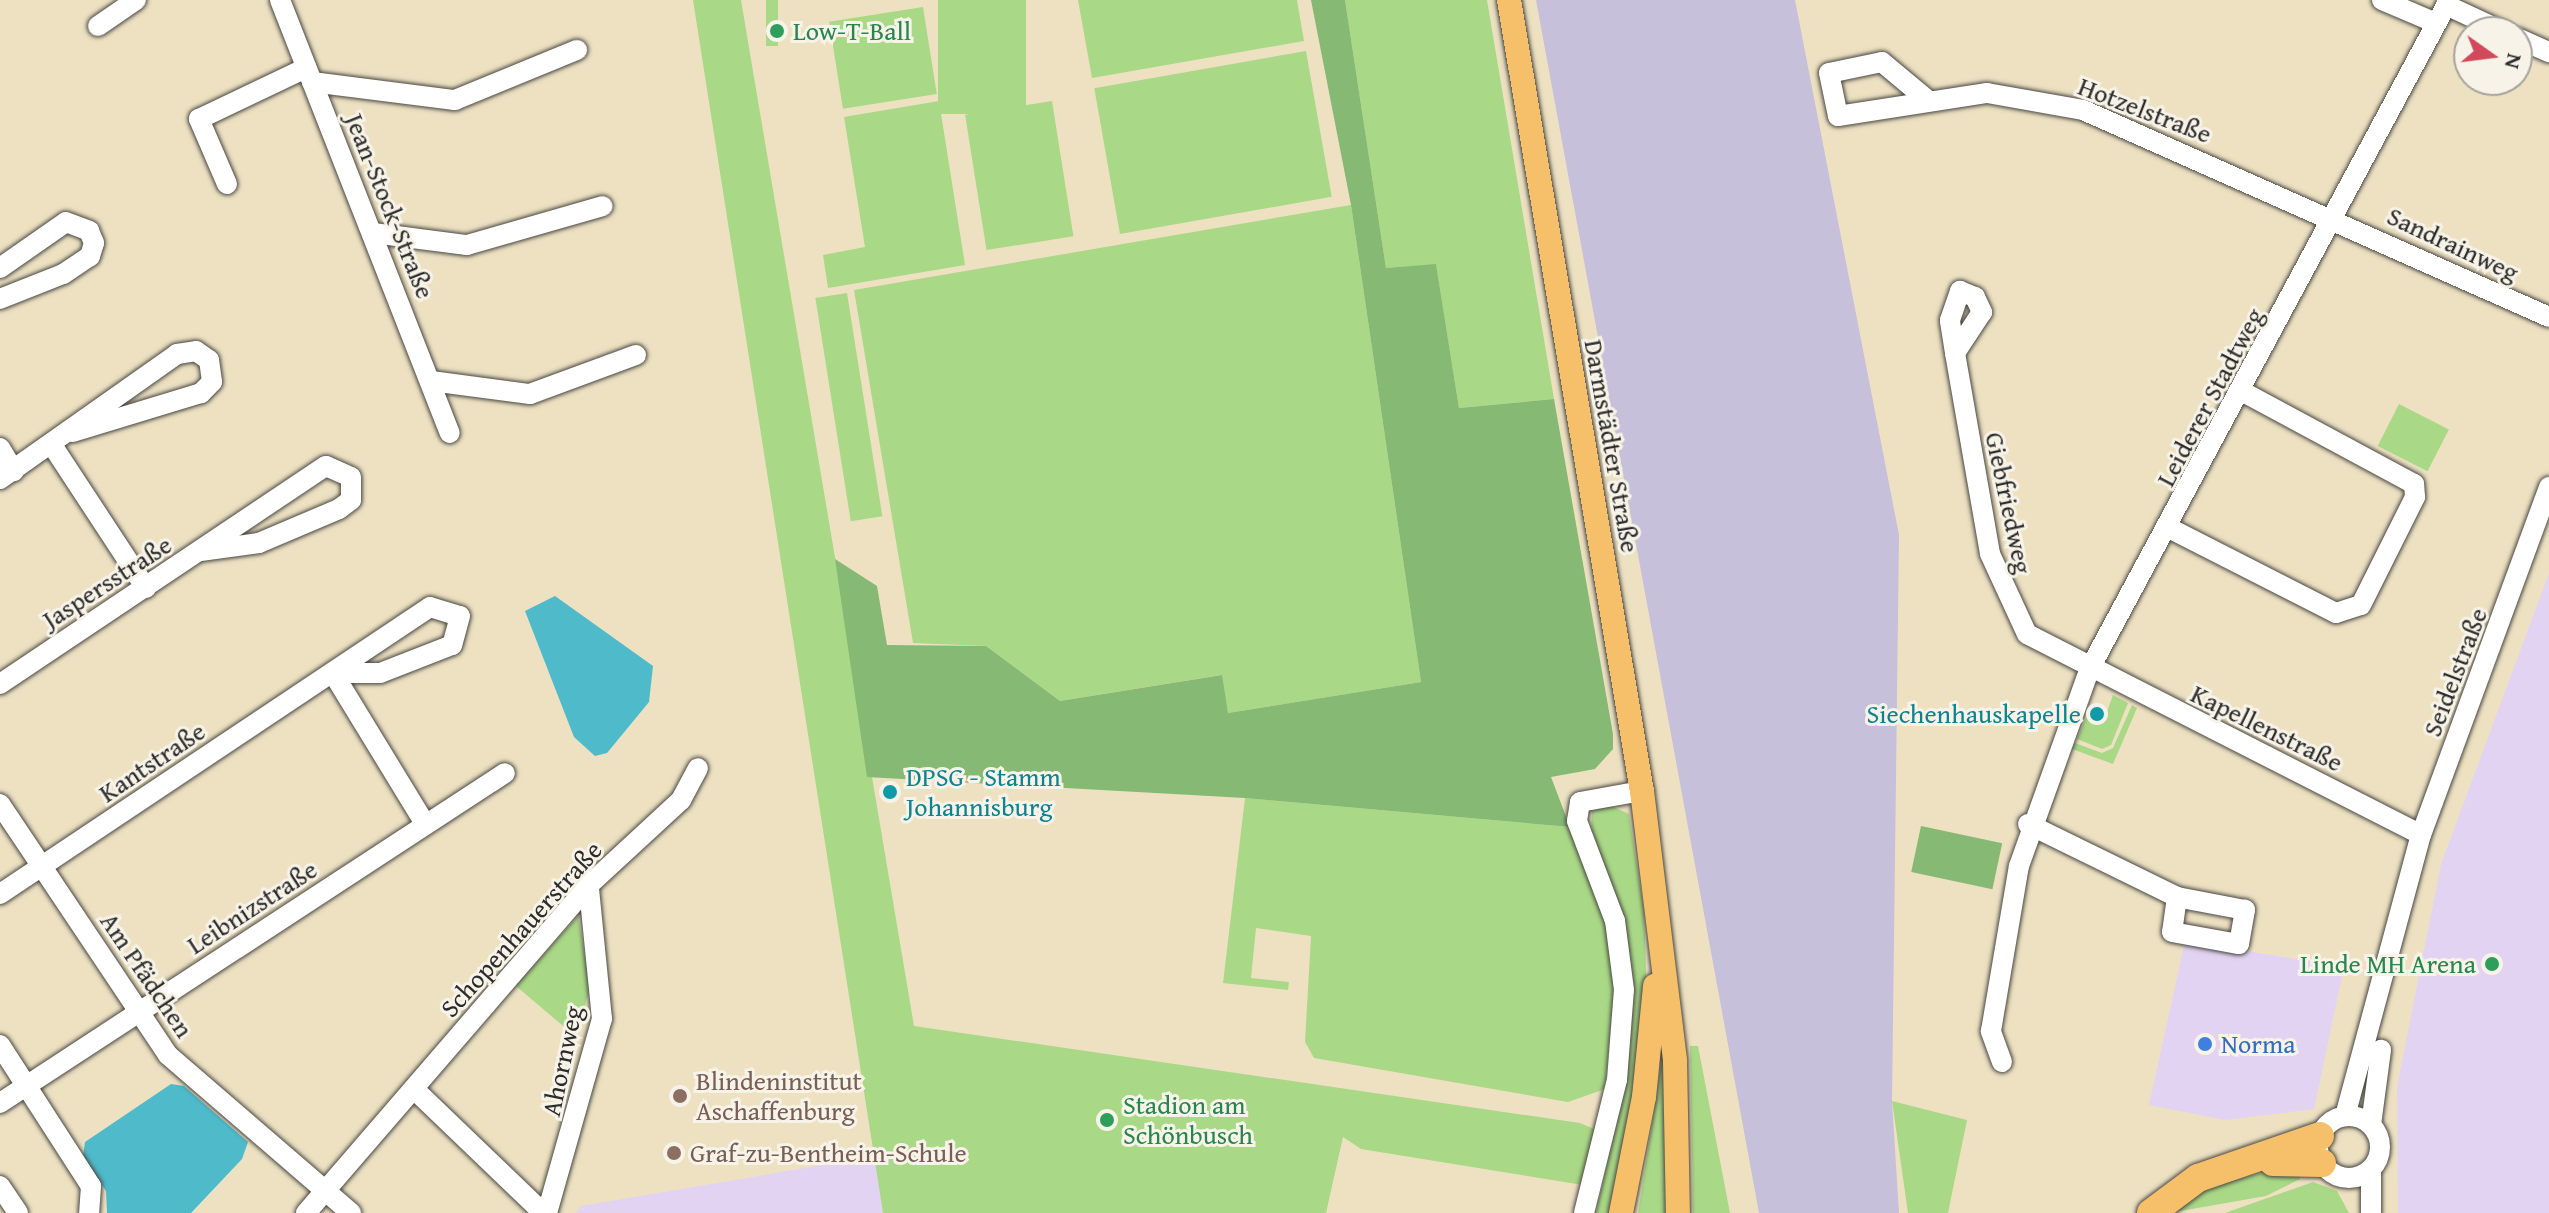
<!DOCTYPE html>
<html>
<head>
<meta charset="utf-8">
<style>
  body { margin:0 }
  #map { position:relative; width:2549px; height:1213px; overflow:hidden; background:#ede1c2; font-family:"Gentium Book Plus",serif }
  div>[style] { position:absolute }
  .built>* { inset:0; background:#e3d3f2 }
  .industrial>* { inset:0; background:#c6c0da }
  .green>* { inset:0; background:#a9d986; transform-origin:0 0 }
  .forest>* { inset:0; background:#86b973; transform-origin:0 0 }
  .water>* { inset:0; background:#4ebaca }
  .roads { filter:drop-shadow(0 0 2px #484642) drop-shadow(0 0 2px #484642) }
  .minor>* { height:20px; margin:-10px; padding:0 10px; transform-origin:10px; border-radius:10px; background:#fff }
  .minor>.ring { margin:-10px; padding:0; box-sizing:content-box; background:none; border:20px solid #fff; border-radius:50% }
  .major>* { height:24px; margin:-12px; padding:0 12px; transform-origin:12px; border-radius:12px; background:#f6c06b }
  .highway>* { height:28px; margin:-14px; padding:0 14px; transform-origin:14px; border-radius:14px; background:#f6c06b }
  .dots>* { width:22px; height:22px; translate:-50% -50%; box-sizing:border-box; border:4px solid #f7f3e8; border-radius:50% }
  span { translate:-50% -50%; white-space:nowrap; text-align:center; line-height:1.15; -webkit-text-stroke:6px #f7f3e8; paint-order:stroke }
  .leisure-label { font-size:26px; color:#27864d }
  .left { translate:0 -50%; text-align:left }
  .right { translate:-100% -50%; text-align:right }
  .street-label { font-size:26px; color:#2b2b2b }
  .culture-label { font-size:26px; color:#0d838f }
  .shop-label { font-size:26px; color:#366cbe }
  .education-label { font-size:26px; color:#785e54 }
  .north { position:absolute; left:2453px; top:16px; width:80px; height:80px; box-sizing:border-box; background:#f7f3e8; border:2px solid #a5a39c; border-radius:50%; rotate:104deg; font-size:22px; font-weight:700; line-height:32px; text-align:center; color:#2b2b2b }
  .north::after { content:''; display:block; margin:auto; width:28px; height:36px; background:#d1495b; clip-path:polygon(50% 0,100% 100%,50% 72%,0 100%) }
</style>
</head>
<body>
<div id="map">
  <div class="built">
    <i style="clip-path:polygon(2549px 573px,2549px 1213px,2398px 1213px,2397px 1087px,2441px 864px)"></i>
    <i style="clip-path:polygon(2185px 941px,2344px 967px,2314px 1109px,2225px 1120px,2149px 1105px)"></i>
    <i style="clip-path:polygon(875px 1156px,883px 1213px,576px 1213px,581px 1206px)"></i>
  </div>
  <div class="industrial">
    <i style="clip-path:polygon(1536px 0,1795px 0,1899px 535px,1892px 1101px,1899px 1213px,1759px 1213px)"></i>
  </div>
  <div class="green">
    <i style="clip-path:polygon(693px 0,741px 0,914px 1026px,1580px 1123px,1594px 1129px,1583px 1185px,1361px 1149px,1343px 1137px,1326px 1213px,883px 1213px)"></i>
    <i style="left:766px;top:0;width:12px;height:46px"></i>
    <i style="left:938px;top:0;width:88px;height:114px"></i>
    <i style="clip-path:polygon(1078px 0,1297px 0,1304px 41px,1092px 78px)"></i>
    <i style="clip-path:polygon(1345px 0,1487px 0,1554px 399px,1459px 408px,1436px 265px,1386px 268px)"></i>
    <i style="left:923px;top:7px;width:88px;height:95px;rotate:81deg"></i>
    <i style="left:1306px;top:51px;width:148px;height:215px;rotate:80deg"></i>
    <i style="clip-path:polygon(939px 101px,965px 265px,828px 288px,823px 255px,865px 247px,844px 117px)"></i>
    <i style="left:1052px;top:101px;width:137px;height:88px;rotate:81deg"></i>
    <i style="clip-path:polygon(1351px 205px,1421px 682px,1228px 713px,1221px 675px,1060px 701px,986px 646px,913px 643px,854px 290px)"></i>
    <i style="left:847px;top:293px;width:226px;height:32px;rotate:81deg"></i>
    <i style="left:2399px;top:404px;width:56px;height:47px;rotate:27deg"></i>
    <i style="clip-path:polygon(2113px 695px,2128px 703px,2111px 745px,2102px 749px,2077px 739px,2087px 715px,2104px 720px)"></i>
    <i style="clip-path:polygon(2132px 705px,2137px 708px,2113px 764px,2072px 749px,2075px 743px,2102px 753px,2113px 748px)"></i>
    <i style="clip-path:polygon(1245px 798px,1570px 827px,1606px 914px,1616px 974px,1605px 1089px,1568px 1102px,1314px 1058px,1305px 1042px,1311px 936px,1256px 928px,1251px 978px,1289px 982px,1288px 990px,1223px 983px)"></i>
    <i style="clip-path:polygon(1607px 804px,1629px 814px,1644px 911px,1647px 998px,1614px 1213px,1596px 1213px,1622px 1097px,1632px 995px,1623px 915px,1591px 832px,1592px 811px)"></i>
    <i style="clip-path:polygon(578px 916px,590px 988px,576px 1037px,516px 986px)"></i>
    <i style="clip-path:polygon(1690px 1046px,1698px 1046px,1730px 1213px,1693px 1213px)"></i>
    <i style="clip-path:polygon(1663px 1054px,1673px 1213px,1638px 1213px)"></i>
    <i style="clip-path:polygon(1892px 1101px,1967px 1120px,1948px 1213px,1908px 1213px)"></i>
    <i style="clip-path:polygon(2298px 1163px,2300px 1179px,2266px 1196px,2169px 1213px,2206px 1188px)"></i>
    <i style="clip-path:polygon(2313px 1182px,2337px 1191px,2349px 1213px,2225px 1213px)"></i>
  </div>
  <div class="forest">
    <i style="clip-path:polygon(1311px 0,1345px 0,1386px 268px,1436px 264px,1459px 408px,1554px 399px,1613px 734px,1613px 749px,1595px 769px,1551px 777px,1570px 827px,1245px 798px,867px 777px,835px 559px,877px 586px,887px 645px,986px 646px,1060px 701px,1222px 675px,1228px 713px,1421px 682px,1351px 205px)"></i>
    <i style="left:1921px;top:826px;width:83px;height:47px;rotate:12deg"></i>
  </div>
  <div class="water">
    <i style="clip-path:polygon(555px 596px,653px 666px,649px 702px,607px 753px,595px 756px,574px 737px,525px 611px)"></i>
    <i style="clip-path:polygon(171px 1084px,184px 1086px,248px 1142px,242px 1159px,191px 1213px,107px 1213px,106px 1191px,83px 1157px,85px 1142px)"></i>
  </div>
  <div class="roads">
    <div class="minor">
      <i style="left:280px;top:0;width:465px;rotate:68.6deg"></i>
      <i style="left:2382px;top:0;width:59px;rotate:23.1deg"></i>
      <i style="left:2446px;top:5px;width:64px;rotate:25deg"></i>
      <i style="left:98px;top:26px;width:46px;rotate:-34.4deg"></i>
      <i style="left:2517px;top:38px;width:35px;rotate:24deg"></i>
      <i style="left:312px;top:82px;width:144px;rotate:7.2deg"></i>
      <i style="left:455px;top:100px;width:132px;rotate:-22.3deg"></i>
      <i style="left:1925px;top:98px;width:56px;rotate:-140.1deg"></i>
      <i style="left:1882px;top:62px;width:54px;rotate:168.3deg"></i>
      <i style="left:1829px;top:73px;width:44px;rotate:78.2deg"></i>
      <i style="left:1838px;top:116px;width:151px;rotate:-8.8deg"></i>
      <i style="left:1987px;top:93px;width:97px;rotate:10deg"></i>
      <i style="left:2083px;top:110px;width:510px;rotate:23.95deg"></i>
      <i style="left:227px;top:184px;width:71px;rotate:-113.3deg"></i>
      <i style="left:199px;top:119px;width:119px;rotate:-25.5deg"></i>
      <i style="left:373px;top:233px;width:95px;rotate:7.3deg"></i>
      <i style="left:467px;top:245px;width:141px;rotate:-16deg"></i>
      <i style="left:0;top:268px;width:80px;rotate:-34.9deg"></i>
      <i style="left:66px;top:222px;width:25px;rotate:21deg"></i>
      <i style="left:89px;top:231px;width:13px;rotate:67deg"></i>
      <i style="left:94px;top:243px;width:14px;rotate:107deg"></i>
      <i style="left:90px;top:256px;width:32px;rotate:146deg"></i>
      <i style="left:63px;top:274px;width:68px;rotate:158.4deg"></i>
      <i style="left:1955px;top:353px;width:33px;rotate:-99deg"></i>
      <i style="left:1950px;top:320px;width:31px;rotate:-71deg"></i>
      <i style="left:1960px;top:291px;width:16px;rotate:22deg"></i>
      <i style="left:1975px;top:297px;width:17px;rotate:65deg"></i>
      <i style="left:1982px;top:312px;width:49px;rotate:123.4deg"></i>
      <i style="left:1955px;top:353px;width:204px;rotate:80.1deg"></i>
      <i style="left:1990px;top:554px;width:88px;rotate:65.2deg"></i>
      <i style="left:2027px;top:634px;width:442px;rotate:27deg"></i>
      <i style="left:431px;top:381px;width:100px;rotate:7.5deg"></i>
      <i style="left:530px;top:394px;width:113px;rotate:-20.2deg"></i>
      <i style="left:52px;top:445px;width:171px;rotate:56.7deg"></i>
      <i style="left:0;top:448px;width:27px;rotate:59deg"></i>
      <i style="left:0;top:479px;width:217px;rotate:-35.2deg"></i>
      <i style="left:177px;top:354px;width:19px;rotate:-9deg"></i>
      <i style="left:196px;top:351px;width:16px;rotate:35deg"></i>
      <i style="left:209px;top:360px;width:22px;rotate:82deg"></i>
      <i style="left:212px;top:382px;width:16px;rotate:135deg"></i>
      <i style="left:201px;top:393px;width:134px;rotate:163.1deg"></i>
      <i style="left:2169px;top:528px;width:187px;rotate:27deg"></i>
      <i style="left:2336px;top:613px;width:26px;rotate:-18deg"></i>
      <i style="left:2361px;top:605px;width:121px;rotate:-63.4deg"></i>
      <i style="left:2415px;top:497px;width:13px;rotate:-94deg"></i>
      <i style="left:2414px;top:484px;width:194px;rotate:-151.7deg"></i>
      <i style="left:333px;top:673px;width:177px;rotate:58.6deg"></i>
      <i style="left:0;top:684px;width:392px;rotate:-33.8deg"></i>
      <i style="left:326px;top:466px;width:27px;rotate:24deg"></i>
      <i style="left:351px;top:477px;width:23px;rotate:90deg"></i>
      <i style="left:351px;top:500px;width:15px;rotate:143deg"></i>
      <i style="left:339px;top:509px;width:87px;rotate:157deg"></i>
      <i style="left:259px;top:543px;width:59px;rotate:172.1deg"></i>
      <i style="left:0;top:804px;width:302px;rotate:56.2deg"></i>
      <i style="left:168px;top:1055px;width:242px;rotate:40.8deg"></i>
      <i style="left:2028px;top:824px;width:166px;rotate:26.1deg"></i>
      <i style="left:2177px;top:897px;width:35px;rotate:98deg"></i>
      <i style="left:2172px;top:932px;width:68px;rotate:10.2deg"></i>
      <i style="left:2239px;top:944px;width:35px;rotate:-80deg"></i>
      <i style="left:2245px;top:910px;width:69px;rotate:-169.2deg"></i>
      <i style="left:0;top:894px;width:517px;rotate:-33.72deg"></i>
      <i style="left:430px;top:607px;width:31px;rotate:17deg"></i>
      <i style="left:460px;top:616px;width:30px;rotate:105deg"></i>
      <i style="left:452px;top:645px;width:77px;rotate:158.7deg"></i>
      <i style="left:380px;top:673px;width:47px;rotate:180deg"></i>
      <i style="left:0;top:1045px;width:168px;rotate:57.2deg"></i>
      <i style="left:91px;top:1186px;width:27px;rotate:94deg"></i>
      <i style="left:2002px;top:1062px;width:33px;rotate:-110deg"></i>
      <i style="left:1991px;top:1031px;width:167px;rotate:-80.4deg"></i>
      <i style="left:2019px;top:866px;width:208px;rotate:-70.3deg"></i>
      <i style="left:2089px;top:670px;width:761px;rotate:-61.75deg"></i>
      <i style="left:416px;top:1091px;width:176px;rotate:43.8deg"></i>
      <i style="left:0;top:1103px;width:603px;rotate:-33.16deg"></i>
      <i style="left:2345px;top:1116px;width:291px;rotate:-74.9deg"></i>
      <i style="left:2421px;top:835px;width:371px;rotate:-69.8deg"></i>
      <i class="ring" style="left:2318px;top:1116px;width:42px;height:42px"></i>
      <i style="left:2371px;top:1125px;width:76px;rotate:-82.4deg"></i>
      <i style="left:2371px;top:1169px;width:44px;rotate:90deg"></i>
      <i style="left:0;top:1186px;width:32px;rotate:56deg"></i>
      <i style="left:306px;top:1213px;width:435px;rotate:-49.2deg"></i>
      <i style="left:590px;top:884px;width:124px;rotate:-42.7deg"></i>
      <i style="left:681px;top:800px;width:36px;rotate:-62deg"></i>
      <i style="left:547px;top:1213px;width:202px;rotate:-74.2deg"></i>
      <i style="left:602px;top:1019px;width:142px;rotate:-95.7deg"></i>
      <i style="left:1584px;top:1213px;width:137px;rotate:-76.1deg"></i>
      <i style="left:1617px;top:1080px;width:90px;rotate:-85.6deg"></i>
      <i style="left:1624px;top:990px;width:70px;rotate:-97.4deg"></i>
      <i style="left:1615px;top:921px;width:107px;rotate:-110.8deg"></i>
      <i style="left:1577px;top:821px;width:19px;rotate:-81deg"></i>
      <i style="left:1580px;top:802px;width:63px;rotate:-10.1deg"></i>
    </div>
    <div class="major">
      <i style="left:1509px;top:0;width:802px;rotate:80.46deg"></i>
      <i style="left:1642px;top:791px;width:272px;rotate:83deg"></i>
      <i style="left:1675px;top:1061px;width:152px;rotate:88.9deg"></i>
      <i style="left:1621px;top:1213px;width:118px;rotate:-78.8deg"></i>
      <i style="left:1644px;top:1097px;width:112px;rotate:-84.3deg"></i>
    </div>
    <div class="highway">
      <i style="left:2273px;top:1162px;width:49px;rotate:1.2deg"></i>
      <i style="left:2151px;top:1213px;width:59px;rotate:-36.7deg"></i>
      <i style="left:2198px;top:1178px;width:129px;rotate:-19deg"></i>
    </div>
  </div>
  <div class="dots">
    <i style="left:777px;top:31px;background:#2e9e5b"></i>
    <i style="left:2097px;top:714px;background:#0f9aa8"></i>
    <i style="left:890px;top:792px;background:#0f9aa8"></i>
    <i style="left:2492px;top:964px;background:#2e9e5b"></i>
    <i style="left:2205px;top:1044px;background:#3f7fe0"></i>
    <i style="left:680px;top:1096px;background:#8d6e63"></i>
    <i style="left:1107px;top:1120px;background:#2e9e5b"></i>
    <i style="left:674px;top:1153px;background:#8d6e63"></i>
  </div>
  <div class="leisure-label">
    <span class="left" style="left:793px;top:31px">Low-T-Ball</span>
    <span class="right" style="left:2476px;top:964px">Linde MH Arena</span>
    <span class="left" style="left:1123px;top:1120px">Stadion am<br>Schönbusch</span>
  </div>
  <div class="street-label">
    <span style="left:2145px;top:110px;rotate:21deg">Hotzelstraße</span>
    <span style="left:390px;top:206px;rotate:68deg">Jean-Stock-Straße</span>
    <span style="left:2453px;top:244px;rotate:25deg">Sandrainweg</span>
    <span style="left:2210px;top:397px;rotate:-62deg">Leiderer Stadtweg</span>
    <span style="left:1612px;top:446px;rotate:80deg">Darmstädter Straße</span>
    <span style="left:2009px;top:503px;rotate:78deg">Giebfriedweg</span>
    <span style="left:107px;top:582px;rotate:-33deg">Jaspersstraße</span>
    <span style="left:2455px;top:672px;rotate:-69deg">Seidelstraße</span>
    <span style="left:2267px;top:728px;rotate:26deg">Kapellenstraße</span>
    <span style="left:152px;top:762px;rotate:-34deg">Kantstraße</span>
    <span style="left:252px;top:907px;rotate:-33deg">Leibnizstraße</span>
    <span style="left:521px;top:929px;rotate:-48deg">Schopenhauerstraße</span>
    <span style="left:147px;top:975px;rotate:56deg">Am Pfädchen</span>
    <span style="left:562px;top:1061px;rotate:-78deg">Ahornweg</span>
  </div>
  <div class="culture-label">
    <span class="right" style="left:2081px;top:714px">Siechenhauskapelle</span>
    <span class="left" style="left:906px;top:792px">DPSG - Stamm<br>Johannisburg</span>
  </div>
  <div class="shop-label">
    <span class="left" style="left:2221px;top:1044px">Norma</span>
  </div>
  <div class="education-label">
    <span class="left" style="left:696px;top:1096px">Blindeninstitut<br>Aschaffenburg</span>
    <span class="left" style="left:690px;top:1153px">Graf-zu-Bentheim-Schule</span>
  </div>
  <div class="north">N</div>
</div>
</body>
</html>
